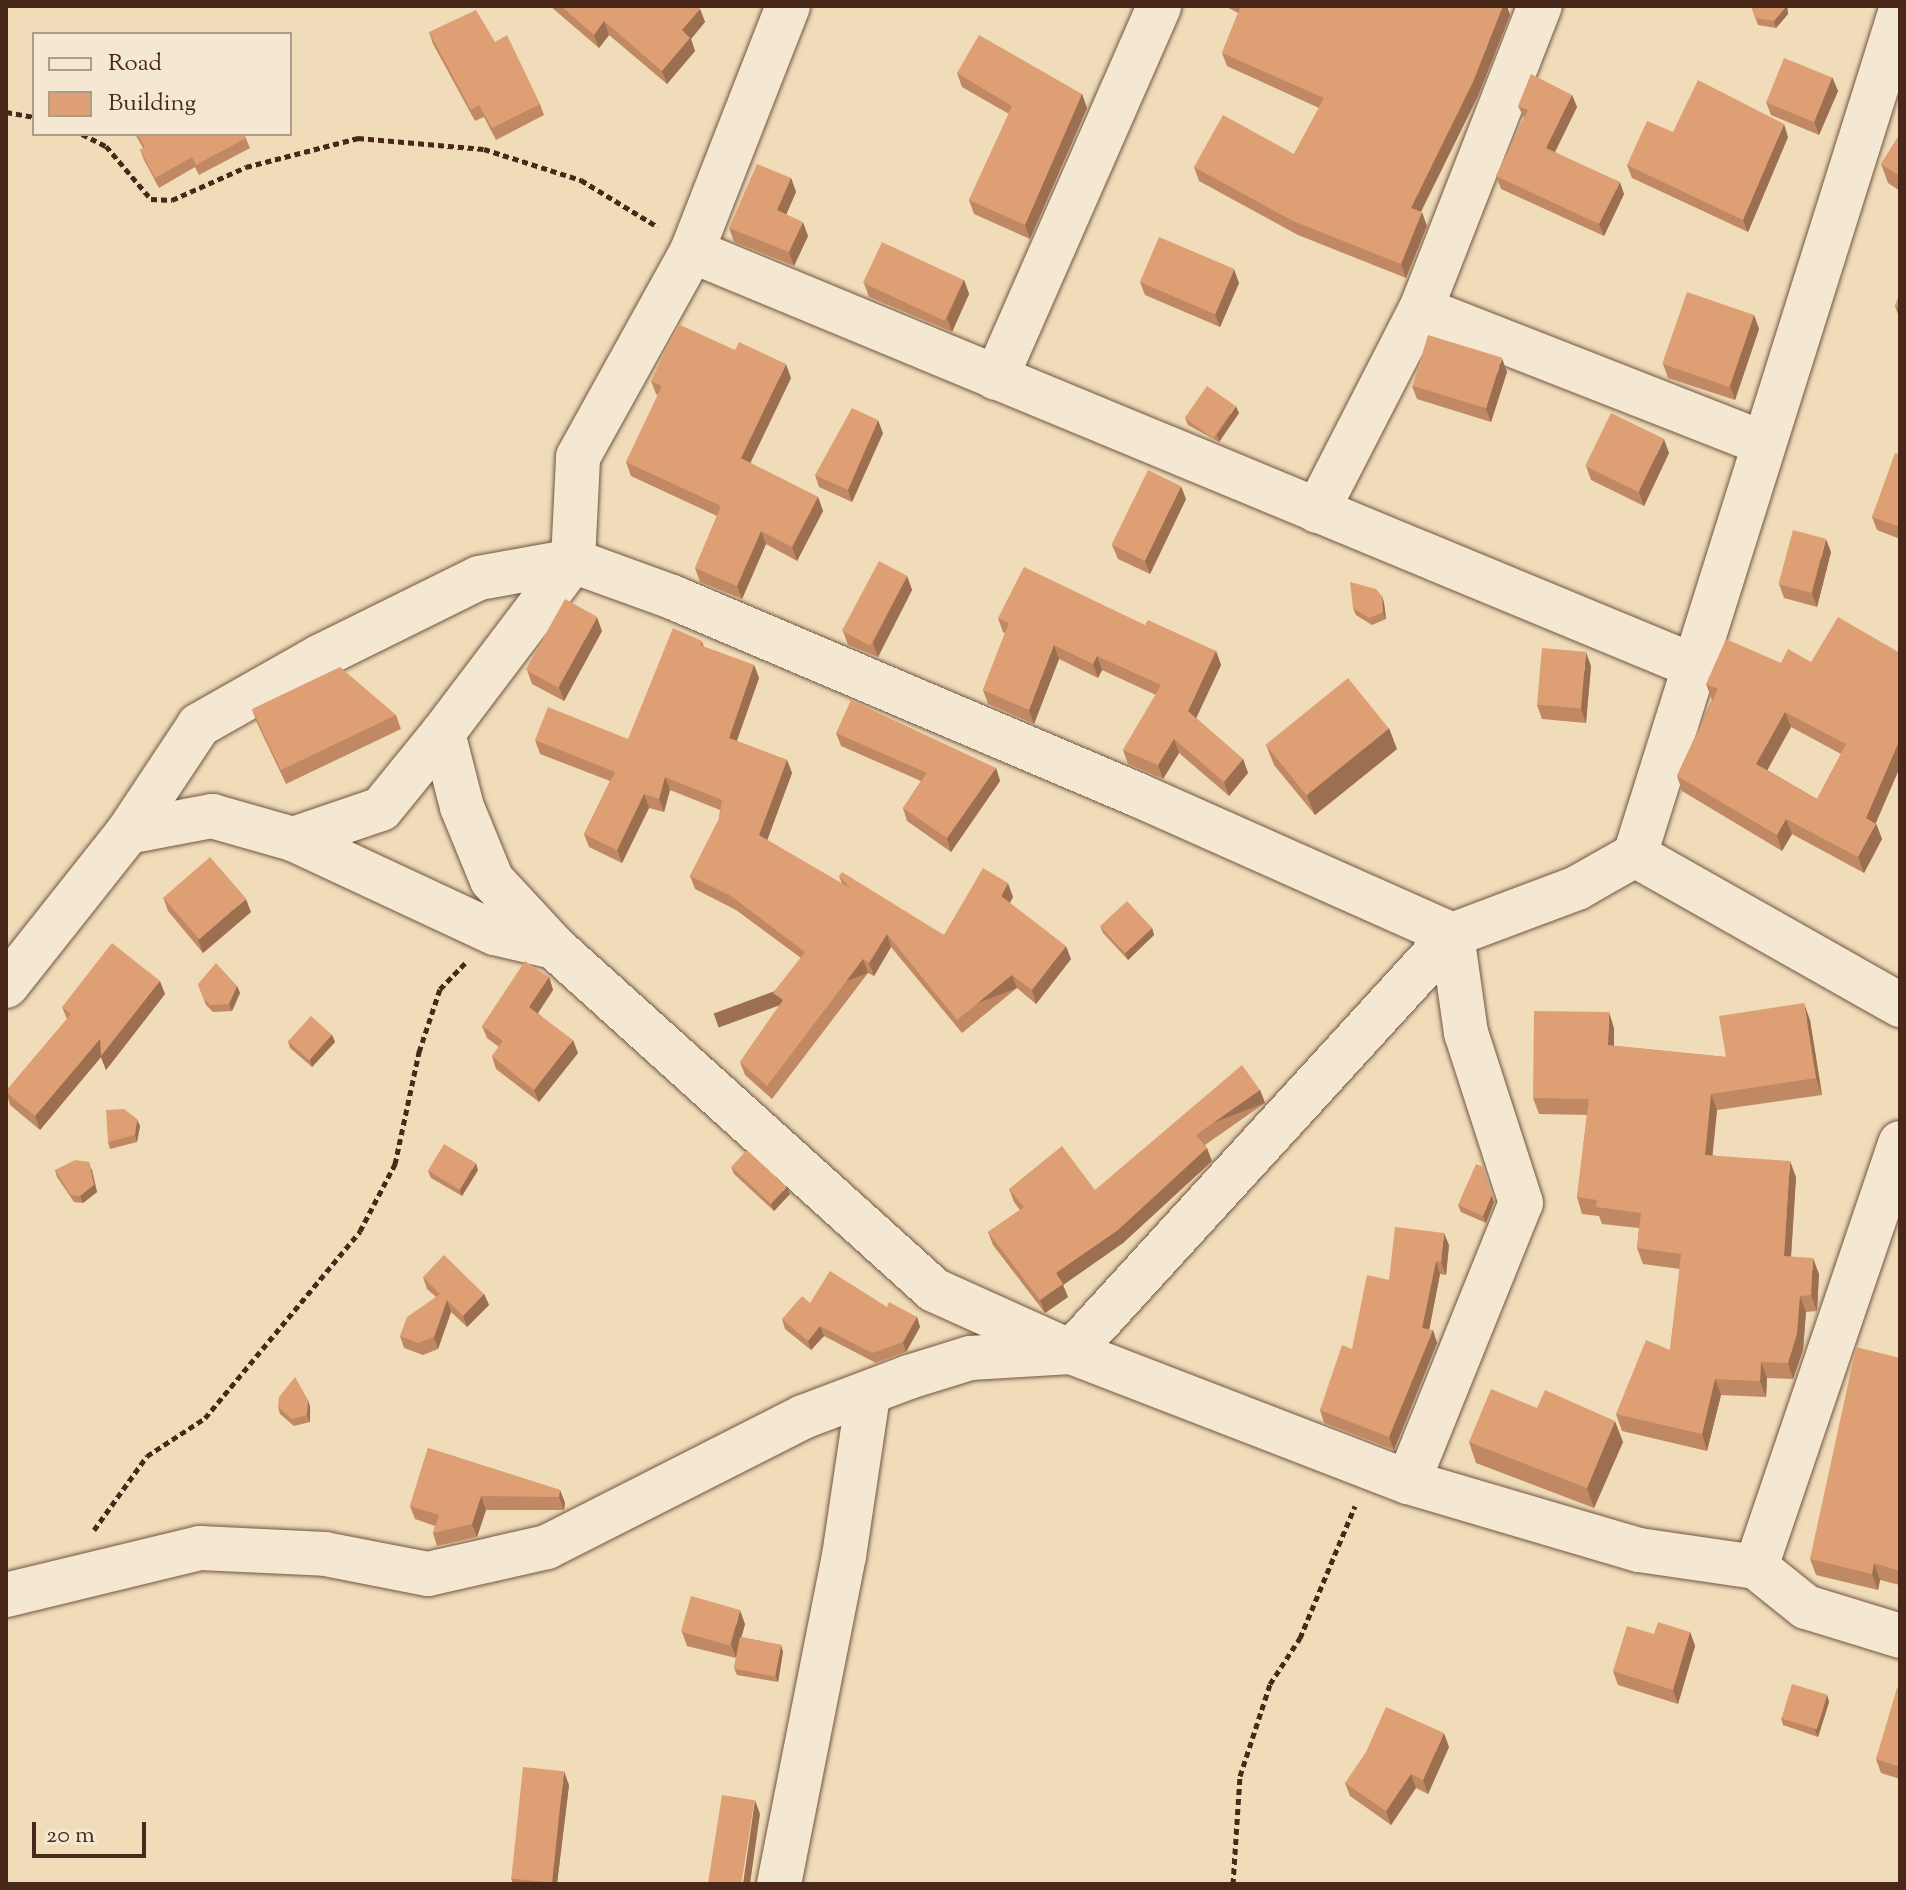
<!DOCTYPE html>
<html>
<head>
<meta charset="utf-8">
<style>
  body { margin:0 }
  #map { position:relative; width:1906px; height:1890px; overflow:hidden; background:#f0dcb9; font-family:"Sorts Mill Goudy",serif }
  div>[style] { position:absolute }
  .path>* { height:5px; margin-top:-2.5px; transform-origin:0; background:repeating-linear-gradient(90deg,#492819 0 6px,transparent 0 10px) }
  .roads { filter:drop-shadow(0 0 2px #735541) drop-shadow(0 0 2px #735541) }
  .minor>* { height:44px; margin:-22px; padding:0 22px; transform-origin:22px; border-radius:22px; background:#f5e8d2 }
  .wall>* { inset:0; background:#c08964 }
  .shaded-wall>* { inset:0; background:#9c6f51; transform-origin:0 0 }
  .building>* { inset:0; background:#df9f74; transform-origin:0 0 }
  span { translate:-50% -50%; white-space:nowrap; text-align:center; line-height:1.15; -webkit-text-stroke:8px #f5e8d2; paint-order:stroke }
  .frame { position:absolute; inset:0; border:8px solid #492819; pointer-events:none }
  .legend { position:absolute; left:32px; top:32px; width:260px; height:104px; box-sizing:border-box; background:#f5e8d2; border:2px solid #b09b88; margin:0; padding:10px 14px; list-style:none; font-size:24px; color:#492819 }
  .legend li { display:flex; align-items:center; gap:16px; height:40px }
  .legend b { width:40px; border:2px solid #b09b88 }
  .scale { position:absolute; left:32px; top:1822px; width:114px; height:36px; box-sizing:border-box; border:4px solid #492819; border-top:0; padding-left:10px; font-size:24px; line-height:28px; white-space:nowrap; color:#492819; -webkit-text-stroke:6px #f5e8d2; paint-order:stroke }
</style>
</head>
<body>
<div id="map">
  <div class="path">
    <i style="left:6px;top:112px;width:28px;rotate:10deg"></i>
    <i style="left:82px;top:134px;width:27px;rotate:27deg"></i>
    <i style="left:106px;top:146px;width:70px;rotate:49.7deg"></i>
    <i style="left:151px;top:199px;width:21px;rotate:3deg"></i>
    <i style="left:172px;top:200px;width:81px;rotate:-24deg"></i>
    <i style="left:246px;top:167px;width:116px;rotate:-14.5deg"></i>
    <i style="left:358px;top:138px;width:126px;rotate:5deg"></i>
    <i style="left:484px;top:149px;width:102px;rotate:17.7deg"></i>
    <i style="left:581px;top:180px;width:90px;rotate:31.4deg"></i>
    <i style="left:94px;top:1530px;width:91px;rotate:-54.4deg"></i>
    <i style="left:147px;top:1456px;width:69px;rotate:-33.2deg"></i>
    <i style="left:205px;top:1418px;width:243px;rotate:-50.3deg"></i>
    <i style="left:360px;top:1231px;width:76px;rotate:-62.4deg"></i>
    <i style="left:395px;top:1164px;width:115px;rotate:-77.9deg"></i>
    <i style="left:419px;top:1052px;width:66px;rotate:-71.6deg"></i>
    <i style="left:440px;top:989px;width:37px;rotate:-46deg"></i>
    <i style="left:1233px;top:1884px;width:108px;rotate:-86.3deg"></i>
    <i style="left:1240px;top:1776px;width:97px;rotate:-71.9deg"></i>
    <i style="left:1270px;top:1684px;width:55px;rotate:-56.9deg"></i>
    <i style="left:1300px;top:1638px;width:143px;rotate:-67.4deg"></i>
  </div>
  <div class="roads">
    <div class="minor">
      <i style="left:692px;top:251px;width:1085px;rotate:22.5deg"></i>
      <i style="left:1421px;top:309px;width:367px;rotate:21.4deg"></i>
      <i style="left:996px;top:378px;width:406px;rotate:-66.3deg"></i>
      <i style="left:1317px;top:511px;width:227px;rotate:-62.8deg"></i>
      <i style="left:1421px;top:309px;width:326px;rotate:-68.6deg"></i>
      <i style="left:443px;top:733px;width:76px;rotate:75.6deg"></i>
      <i style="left:462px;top:807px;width:79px;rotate:67.7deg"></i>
      <i style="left:492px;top:880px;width:91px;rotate:47.2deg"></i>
      <i style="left:554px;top:947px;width:512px;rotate:42.07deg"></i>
      <i style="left:934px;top:1290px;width:150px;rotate:24.3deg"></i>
      <i style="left:1071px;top:1352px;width:361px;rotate:21.1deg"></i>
      <i style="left:1408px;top:1482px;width:241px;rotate:16.4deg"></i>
      <i style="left:1639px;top:1550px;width:118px;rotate:8.3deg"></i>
      <i style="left:1756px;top:1567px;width:64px;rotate:38.7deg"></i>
      <i style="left:1806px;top:1607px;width:98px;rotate:17.1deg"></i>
      <i style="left:128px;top:832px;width:128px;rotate:-56.4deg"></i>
      <i style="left:199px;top:725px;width:138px;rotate:-29.5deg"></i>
      <i style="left:319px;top:657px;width:178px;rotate:-26.3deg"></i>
      <i style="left:479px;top:578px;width:96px;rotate:-10.3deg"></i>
      <i style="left:573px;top:561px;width:105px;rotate:20deg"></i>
      <i style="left:672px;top:597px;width:506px;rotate:23.02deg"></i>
      <i style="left:1138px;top:795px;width:344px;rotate:24deg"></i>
      <i style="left:1452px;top:935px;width:134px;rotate:-20.6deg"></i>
      <i style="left:1577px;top:888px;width:67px;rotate:-29.6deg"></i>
      <i style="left:1635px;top:855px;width:883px;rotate:-72.53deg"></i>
      <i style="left:293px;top:839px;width:223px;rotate:25deg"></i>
      <i style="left:495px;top:933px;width:61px;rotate:13.3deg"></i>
      <i style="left:1635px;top:855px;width:305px;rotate:29.5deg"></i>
      <i style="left:6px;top:986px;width:196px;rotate:-51.6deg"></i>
      <i style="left:128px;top:832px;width:86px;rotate:-10.8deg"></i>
      <i style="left:212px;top:816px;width:84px;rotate:15.9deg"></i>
      <i style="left:293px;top:839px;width:93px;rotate:-18.8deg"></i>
      <i style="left:381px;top:809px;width:98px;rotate:-50.8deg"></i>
      <i style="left:443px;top:733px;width:216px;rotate:-52.9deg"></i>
      <i style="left:573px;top:561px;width:104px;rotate:-87.2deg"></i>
      <i style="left:578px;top:457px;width:235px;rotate:-61deg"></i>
      <i style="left:692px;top:251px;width:263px;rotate:-68.6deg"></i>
      <i style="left:1408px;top:1482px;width:301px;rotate:-68deg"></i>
      <i style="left:1521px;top:1203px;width:179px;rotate:-107.9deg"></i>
      <i style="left:1466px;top:1033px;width:99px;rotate:-98.1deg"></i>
      <i style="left:1756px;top:1567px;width:448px;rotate:-71.2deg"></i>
      <i style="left:6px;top:1595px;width:200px;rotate:-13.6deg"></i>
      <i style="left:200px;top:1548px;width:125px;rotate:2.7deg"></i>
      <i style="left:325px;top:1554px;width:105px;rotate:11deg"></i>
      <i style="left:428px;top:1574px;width:122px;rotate:-12.8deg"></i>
      <i style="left:547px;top:1547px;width:287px;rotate:-26.9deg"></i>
      <i style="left:803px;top:1417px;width:113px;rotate:-20.7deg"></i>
      <i style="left:909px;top:1377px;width:64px;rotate:-17.3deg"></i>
      <i style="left:970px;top:1358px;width:101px;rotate:-3.4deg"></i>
      <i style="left:1071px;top:1352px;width:565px;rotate:-47.58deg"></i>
      <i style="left:779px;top:1884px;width:334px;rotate:-78.8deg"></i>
      <i style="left:844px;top:1556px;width:162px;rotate:-81.5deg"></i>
    </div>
  </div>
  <div class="wall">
    <i style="clip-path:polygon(550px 6px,696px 6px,700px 9px,705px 22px,691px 39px,695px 51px,667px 84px,609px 35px,599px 48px)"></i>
    <i style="clip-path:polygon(1225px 6px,1507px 6px,1510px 15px,1478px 96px,1420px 212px,1427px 226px,1406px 278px,1298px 235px,1199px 181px,1194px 167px,1294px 154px,1319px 108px,1227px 66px,1222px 53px,1238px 13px)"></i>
    <i style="clip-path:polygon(1751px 6px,1787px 6px,1788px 14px,1776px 28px,1758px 25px)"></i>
    <i style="clip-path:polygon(429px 32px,495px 42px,540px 104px,544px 115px,496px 140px,484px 117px,475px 121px,433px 44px)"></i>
    <i style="clip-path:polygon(957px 73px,1082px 94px,1087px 108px,1030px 239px,974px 214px,969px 200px,1009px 114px,962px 87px)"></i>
    <i style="clip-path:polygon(1832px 77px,1838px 91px,1819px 135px,1771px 115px,1766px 102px)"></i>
    <i style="clip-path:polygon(1572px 95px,1577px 107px,1555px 152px,1624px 194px,1604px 236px,1501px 189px,1496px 176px,1524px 118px,1518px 106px)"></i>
    <i style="clip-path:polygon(1673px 132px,1788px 137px,1748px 232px,1632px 178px,1627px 165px)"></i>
    <i style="clip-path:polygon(135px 134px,244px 134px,250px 148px,199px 175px,195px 167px,159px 188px,144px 160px,140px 150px,143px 148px)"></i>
    <i style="clip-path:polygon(1900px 134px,1900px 191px,1888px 183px,1881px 164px)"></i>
    <i style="clip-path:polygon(791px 178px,796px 192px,786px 215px,808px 236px,794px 266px,734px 242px,729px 228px)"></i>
    <i style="clip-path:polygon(964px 280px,969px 294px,952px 332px,869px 297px,864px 283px)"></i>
    <i style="clip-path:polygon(1140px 282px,1239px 283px,1220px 327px,1145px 295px)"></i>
    <i style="clip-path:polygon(1900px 293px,1900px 320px,1895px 306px)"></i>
    <i style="clip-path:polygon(1754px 315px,1759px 329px,1735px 400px,1668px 378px,1663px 364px)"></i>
    <i style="clip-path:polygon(1507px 372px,1491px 422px,1417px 399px,1412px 386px)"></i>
    <i style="clip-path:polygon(791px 378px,750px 463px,818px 497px,823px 511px,797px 561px,766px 544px,742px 599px,700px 582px,695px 568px,717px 516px,631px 476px,626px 462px,658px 395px,656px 394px,651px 381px)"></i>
    <i style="clip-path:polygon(1239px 413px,1219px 442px,1188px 425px,1185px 418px)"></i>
    <i style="clip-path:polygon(883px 433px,852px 502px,819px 487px,815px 475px)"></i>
    <i style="clip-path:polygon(1669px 453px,1644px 506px,1591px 480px,1586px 466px)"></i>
    <i style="clip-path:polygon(1900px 455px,1900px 539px,1877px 530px,1872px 517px)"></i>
    <i style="clip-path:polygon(1186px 499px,1150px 574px,1118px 559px,1112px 545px)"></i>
    <i style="clip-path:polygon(1831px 552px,1817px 607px,1784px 598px,1779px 584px)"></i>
    <i style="clip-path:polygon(907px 576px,912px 590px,878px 657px,848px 645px,843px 631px)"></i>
    <i style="clip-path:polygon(1382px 596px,1384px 603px,1386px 619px,1372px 625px,1356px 615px,1353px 608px)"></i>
    <i style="clip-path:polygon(998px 618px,1145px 625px,1216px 651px,1221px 665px,1196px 718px,1243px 759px,1248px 773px,1229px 796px,1179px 753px,1163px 779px,1128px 764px,1123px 750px,1156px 695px,1102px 670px,1098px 678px,1059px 659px,1034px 724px,988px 704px,983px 690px,1005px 633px,1003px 632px)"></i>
    <i style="clip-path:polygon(602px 631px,564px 701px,532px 684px,527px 670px)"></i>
    <i style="clip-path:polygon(702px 641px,704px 647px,754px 665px,759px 678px,737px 741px,787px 760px,792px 773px,767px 840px,842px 884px,839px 876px,944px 935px,1013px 897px,1010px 903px,1071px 959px,1036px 1004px,1017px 988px,962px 1033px,891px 947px,874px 976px,868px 973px,772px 1099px,745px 1075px,740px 1062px,779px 1006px,773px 993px,801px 958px,736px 910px,695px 889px,690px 876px,719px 819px,720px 810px,670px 790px,664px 812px,649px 808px,622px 863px,589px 847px,584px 834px,610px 781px,540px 754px,535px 740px,628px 739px)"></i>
    <i style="clip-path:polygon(evenodd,1900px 653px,1900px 767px,1876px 823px,1882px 839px,1864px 873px,1792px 834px,1782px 851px,1682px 791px,1677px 776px,1712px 700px,1706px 684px,1781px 663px,1811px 662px,1900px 653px,1791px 727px,1841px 754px,1817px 799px,1767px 770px,1791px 727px)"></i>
    <i style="clip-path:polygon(1591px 666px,1586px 723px,1542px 719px,1537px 705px)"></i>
    <i style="clip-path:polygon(252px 709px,396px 715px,401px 729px,286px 784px,257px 723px)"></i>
    <i style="clip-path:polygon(836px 733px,996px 768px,1000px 781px,951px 852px,907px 821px,903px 808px,921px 781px,841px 746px)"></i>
    <i style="clip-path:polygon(1266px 745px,1397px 749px,1315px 815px,1274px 765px)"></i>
    <i style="clip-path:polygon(163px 897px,251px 912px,203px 953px,168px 911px)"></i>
    <i style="clip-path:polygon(1100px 926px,1152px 928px,1154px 935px,1128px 960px,1103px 933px)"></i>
    <i style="clip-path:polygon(549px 977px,553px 990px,538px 1013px,578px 1053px,539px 1102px,496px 1069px,492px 1056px,499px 1047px,487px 1038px,482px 1026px)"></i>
    <i style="clip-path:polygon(198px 984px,237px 986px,240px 993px,232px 1011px,213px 1012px,206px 1005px)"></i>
    <i style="clip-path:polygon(165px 994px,106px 1070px,101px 1057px,40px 1130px,10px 1105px,6px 1091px,67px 1019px,62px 1007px)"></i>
    <i style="clip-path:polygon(1810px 1020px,1822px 1095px,1717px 1110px,1712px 1155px,1796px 1177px,1791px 1257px,1819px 1274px,1817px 1311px,1806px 1312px,1803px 1350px,1793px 1379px,1767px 1378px,1766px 1397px,1721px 1395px,1707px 1451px,1622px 1431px,1616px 1414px,1670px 1350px,1680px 1269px,1643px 1264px,1637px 1248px,1639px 1228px,1602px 1224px,1599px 1216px,1582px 1214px,1577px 1197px,1587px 1115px,1539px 1114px,1533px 1098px,1614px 1028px,1614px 1046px,1726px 1057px)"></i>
    <i style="clip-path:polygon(332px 1035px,335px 1042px,312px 1067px,290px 1048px,288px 1041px)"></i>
    <i style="clip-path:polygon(1260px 1090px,1265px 1103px,1205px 1145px,1212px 1161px,1123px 1243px,1063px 1285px,1068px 1297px,1045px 1313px,993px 1245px,988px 1232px,1020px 1210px,1014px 1202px,1009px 1189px,1095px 1190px)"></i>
    <i style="clip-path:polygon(140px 1126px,137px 1142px,110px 1149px,108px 1142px)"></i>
    <i style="clip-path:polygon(731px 1167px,790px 1194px,774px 1211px,734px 1174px)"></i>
    <i style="clip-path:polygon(92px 1169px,97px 1192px,83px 1203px,74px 1202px,57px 1177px,55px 1170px)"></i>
    <i style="clip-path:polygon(478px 1170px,462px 1196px,431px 1178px,428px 1171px)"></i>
    <i style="clip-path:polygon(1494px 1202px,1486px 1223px,1461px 1212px,1458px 1205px)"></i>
    <i style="clip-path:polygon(1449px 1245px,1446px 1275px,1440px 1274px,1429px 1330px,1433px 1330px,1437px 1343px,1394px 1450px,1324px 1423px,1320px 1410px,1389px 1280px)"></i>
    <i style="clip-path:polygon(423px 1277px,484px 1294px,489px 1305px,467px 1327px,451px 1312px,438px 1349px,423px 1355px,404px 1348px,400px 1336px,436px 1297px,427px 1289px)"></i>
    <i style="clip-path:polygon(810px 1303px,887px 1307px,917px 1317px,920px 1327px,906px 1352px,876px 1363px,824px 1336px,811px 1350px,785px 1329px,782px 1319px)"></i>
    <i style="clip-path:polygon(1900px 1358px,1900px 1585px,1880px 1580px,1878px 1590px,1816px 1575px,1810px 1559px)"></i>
    <i style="clip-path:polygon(308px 1400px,310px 1407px,310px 1422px,294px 1426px,280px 1414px,278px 1407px)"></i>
    <i style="clip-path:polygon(1537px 1408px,1623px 1442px,1594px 1508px,1476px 1463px,1469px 1442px)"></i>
    <i style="clip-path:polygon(428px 1448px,560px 1490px,565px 1503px,564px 1510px,486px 1510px,477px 1537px,437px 1546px,433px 1533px,435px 1526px,415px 1519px,410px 1506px)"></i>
    <i style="clip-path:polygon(745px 1624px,741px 1637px,781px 1645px,783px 1652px,778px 1682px,737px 1675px,734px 1668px,736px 1658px,687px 1646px,682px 1632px)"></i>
    <i style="clip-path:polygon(1690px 1632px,1695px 1646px,1678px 1704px,1618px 1685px,1613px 1671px)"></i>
    <i style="clip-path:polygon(1900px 1689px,1900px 1779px,1881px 1773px,1876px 1759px)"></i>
    <i style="clip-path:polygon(1827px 1695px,1829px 1702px,1818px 1737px,1783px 1725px,1781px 1718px)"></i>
    <i style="clip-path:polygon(1449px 1747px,1428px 1794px,1416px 1788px,1391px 1825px,1350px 1796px,1345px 1783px)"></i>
    <i style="clip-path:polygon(569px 1785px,557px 1884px,513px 1884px,511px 1878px)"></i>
  </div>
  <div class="shaded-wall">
    <i style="clip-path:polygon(1503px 6px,1507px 6px,1510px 15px,1478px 96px,1416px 222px,1411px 208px)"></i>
    <i style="clip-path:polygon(1786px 6px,1787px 6px,1788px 14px,1776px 28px,1774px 21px)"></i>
    <i style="clip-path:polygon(700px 9px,705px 22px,691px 39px,695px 51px,667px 84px,662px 71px,682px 30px)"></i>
    <i style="clip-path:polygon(604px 21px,609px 35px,599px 48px,594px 35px)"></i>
    <i style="clip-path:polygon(1832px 77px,1838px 91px,1819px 135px,1814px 121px)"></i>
    <i style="clip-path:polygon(1082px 94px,1087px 108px,1030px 239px,1025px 225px)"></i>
    <i style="clip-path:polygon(1572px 95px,1577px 107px,1551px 160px,1546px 148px)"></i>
    <i style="clip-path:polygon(1784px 124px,1788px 137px,1748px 232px,1743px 220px)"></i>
    <i style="clip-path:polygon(791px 178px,796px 192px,782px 224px,777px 210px)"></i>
    <i style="clip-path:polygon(1620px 182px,1624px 194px,1604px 236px,1599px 224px)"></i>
    <i style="clip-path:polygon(1422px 212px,1427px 226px,1406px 278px,1401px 264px)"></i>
    <i style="clip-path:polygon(803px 222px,808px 236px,794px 266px,789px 252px)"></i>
    <i style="clip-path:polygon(1234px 269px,1239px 283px,1220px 327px,1215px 314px)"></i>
    <i style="clip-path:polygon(964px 280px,969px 294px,952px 332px,947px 318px)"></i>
    <i style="clip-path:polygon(1754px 315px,1759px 329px,1735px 400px,1730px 386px)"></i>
    <i style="clip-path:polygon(1502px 358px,1507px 372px,1491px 422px,1486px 409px)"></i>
    <i style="clip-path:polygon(786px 364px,791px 378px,746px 472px,741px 458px)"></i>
    <i style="clip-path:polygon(1236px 406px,1239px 413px,1219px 442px,1217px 435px)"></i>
    <i style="clip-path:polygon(878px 420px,883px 433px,852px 502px,848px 490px)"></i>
    <i style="clip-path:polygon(1664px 439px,1669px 453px,1644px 506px,1639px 492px)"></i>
    <i style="clip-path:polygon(1181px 486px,1186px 499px,1150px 574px,1145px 561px)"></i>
    <i style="clip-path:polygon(818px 497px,823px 511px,797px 561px,792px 547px)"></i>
    <i style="clip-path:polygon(761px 531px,766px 544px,742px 599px,737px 586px)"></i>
    <i style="clip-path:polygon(1826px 539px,1831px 552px,1817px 607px,1812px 593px)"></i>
    <i style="clip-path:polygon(907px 576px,912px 590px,878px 657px,873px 643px)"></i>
    <i style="clip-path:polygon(1382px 596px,1384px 603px,1386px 619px,1383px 612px)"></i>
    <i style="clip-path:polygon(597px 617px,602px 631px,564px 701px,559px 687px)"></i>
    <i style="clip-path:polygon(1054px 645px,1059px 659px,1034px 724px,1029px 710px)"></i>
    <i style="clip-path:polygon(1216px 651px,1221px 665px,1193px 725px,1188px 711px)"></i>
    <i style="clip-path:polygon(1586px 652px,1591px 666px,1586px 723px,1581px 709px)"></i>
    <i style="clip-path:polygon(1097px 656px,1102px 670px,1098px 678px,1093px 664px)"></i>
    <i style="clip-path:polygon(754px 665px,759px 678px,733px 751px,729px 738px)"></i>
    <i style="clip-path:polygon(1785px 712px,1791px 727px,1762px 780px,1756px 764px)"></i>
    <i style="clip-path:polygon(1389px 728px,1397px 749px,1315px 815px,1307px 795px)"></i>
    <i style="clip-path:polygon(1174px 739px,1179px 753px,1163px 779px,1158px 765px)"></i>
    <i style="clip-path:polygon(1900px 739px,1900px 767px,1872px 831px,1876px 824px,1882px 839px,1864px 873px,1858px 857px,1866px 818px)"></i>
    <i style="clip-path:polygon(1243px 759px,1248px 773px,1229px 796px,1224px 782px)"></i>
    <i style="clip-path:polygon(787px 760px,792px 773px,764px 849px,759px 835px)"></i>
    <i style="clip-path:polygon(996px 768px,1000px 781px,951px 852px,947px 838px)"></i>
    <i style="clip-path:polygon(665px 777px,670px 790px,664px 812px,659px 799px)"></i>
    <i style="clip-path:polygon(644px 794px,649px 808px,622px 863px,617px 850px)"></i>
    <i style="clip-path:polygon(1786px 819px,1792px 834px,1782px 851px,1777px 835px)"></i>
    <i style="clip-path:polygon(1008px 883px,1013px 897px,1006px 909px,1001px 896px)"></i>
    <i style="clip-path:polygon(246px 899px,251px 912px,203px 953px,198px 939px)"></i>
    <i style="clip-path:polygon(1152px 928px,1154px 935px,1128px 960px,1125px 953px)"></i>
    <i style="clip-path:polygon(887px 934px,891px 947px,874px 976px,869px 963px)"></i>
    <i style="clip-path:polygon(1066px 946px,1071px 959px,1036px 1004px,1032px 990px)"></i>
    <i style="left:863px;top:959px;width:15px;height:159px;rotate:70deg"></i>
    <i style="left:1012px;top:975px;width:14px;height:71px;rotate:69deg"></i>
    <i style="clip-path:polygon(549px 977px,553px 990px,534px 1019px,529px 1007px)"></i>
    <i style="clip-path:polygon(160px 981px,165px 994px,106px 1070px,101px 1057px,40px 1130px,35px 1116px,100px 1039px)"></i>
    <i style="clip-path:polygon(237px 986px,240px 993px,232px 1011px,229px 1004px)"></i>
    <i style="clip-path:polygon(1804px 1003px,1810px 1020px,1822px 1095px,1816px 1078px)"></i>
    <i style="clip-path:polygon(1609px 1012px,1614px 1028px,1614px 1061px,1608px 1045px)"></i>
    <i style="clip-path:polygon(332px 1035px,335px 1042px,312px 1067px,310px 1060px)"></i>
    <i style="clip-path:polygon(573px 1040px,578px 1053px,539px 1102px,534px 1090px)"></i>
    <i style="left:1260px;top:1090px;width:14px;height:78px;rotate:69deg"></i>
    <i style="clip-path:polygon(1711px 1094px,1717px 1110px,1711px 1171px,1705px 1155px)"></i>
    <i style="clip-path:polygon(137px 1119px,140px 1126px,137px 1142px,135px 1135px)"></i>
    <i style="clip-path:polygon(1207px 1148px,1212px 1161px,1123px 1243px,1063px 1285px,1068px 1297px,1045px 1313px,1040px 1300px,1056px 1273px)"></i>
    <i style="clip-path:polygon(1790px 1161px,1796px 1177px,1790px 1272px,1784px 1256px)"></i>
    <i style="clip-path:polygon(89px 1162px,97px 1192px,83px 1203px,80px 1196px)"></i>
    <i style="clip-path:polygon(476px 1163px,478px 1170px,462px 1196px,460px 1189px)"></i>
    <i style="clip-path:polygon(1483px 1167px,1494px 1202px,1486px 1223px,1483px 1216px)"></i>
    <i style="clip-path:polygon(787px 1187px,790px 1194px,774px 1211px,771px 1204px)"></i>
    <i style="clip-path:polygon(1444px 1233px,1449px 1245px,1446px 1275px,1441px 1262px)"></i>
    <i style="clip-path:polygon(1813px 1258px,1819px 1274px,1817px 1311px,1811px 1295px)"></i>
    <i style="clip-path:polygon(1436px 1261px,1440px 1274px,1427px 1341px,1422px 1328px)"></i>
    <i style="clip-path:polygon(484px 1294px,489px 1305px,467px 1327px,463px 1316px)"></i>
    <i style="clip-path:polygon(1800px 1296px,1806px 1312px,1803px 1350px,1793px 1379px,1788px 1363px)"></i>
    <i style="clip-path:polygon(447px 1300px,451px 1312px,438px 1349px,434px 1337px)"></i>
    <i style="clip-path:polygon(917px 1317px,920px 1327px,906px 1352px,903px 1342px)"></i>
    <i style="clip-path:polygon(820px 1326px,824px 1336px,811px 1350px,808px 1341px)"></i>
    <i style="clip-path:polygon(1433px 1330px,1437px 1343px,1394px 1450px,1389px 1437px)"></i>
    <i style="clip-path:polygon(1761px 1362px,1767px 1378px,1766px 1397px,1760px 1381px)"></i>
    <i style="clip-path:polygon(1715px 1379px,1721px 1395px,1707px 1451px,1702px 1434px)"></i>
    <i style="clip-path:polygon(308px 1400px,310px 1407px,310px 1422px,307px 1415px)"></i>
    <i style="clip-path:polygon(1615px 1421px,1623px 1442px,1594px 1508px,1587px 1488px)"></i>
    <i style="clip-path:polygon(560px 1490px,565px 1503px,564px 1510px,559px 1497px)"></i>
    <i style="clip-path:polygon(481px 1496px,486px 1510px,477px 1537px,472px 1524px)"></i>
    <i style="clip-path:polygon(1874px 1563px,1880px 1580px,1878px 1590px,1872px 1574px)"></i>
    <i style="clip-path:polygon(740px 1610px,745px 1624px,736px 1658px,731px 1644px)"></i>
    <i style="clip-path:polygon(1690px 1632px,1695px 1646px,1678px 1704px,1673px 1690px)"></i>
    <i style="clip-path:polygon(781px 1645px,783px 1652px,778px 1682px,775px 1675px)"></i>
    <i style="clip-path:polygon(1827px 1695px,1829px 1702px,1818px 1737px,1815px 1730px)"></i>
    <i style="clip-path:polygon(1444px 1733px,1449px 1747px,1428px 1794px,1423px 1780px)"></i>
    <i style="clip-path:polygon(564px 1771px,569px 1785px,557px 1884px,551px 1884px)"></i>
    <i style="clip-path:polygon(1411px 1774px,1416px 1788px,1391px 1825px,1386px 1811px)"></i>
    <i style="clip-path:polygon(755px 1800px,760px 1814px,750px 1884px,743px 1884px)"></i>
  </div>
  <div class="building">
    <i style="clip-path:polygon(561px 6px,696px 6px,700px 9px,682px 30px,690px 38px,662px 71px,604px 21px,594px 35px)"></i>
    <i style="clip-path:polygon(1241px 6px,1503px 6px,1473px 82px,1411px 208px,1422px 212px,1401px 264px,1293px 221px,1194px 167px,1223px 115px,1294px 154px,1324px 98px,1222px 53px)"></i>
    <i style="clip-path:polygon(1751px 6px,1786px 6px,1786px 7px,1774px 21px,1756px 18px)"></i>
    <i style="clip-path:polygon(476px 10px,495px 42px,507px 35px,540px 104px,492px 128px,479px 105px,471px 110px,429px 32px)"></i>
    <i style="clip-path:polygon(979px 35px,1082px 94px,1025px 225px,969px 200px,1012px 106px,957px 73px)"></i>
    <i style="left:1784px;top:58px;width:52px;height:48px;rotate:22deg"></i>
    <i style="clip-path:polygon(1531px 74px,1572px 95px,1546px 148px,1620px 182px,1599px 224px,1496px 176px,1528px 110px,1518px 106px)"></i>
    <i style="clip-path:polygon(1698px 80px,1784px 124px,1743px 220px,1627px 165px,1647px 121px,1673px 132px)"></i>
    <i style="clip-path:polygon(137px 134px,244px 134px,246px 138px,196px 165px,192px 157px,155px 178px,140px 150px,145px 147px)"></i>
    <i style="clip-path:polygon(1900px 134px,1900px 176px,1881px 164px)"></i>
    <i style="clip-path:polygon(757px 164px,791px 178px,777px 210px,803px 222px,789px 252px,729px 228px)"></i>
    <i style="left:1159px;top:237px;width:82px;height:49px;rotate:23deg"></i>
    <i style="left:882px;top:242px;width:90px;height:45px;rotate:25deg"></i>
    <i style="left:1687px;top:292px;width:71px;height:76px;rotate:19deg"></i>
    <i style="clip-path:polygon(1900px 293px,1900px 308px,1895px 306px)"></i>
    <i style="clip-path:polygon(678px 324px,735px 350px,739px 342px,786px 364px,741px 458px,818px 497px,792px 547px,761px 531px,737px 586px,695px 568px,721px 506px,626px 462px,662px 386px,651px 381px)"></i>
    <i style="left:1428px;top:335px;width:77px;height:53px;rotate:17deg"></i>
    <i style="left:1207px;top:386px;width:35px;height:39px;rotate:35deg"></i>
    <i style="clip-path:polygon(852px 408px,878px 420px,848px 490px,815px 475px)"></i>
    <i style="left:1611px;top:413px;width:59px;height:59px;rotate:26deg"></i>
    <i style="clip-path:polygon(1895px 453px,1900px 455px,1900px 527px,1872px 517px)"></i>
    <i style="left:1148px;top:470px;width:37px;height:83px;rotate:26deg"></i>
    <i style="left:1793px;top:530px;width:34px;height:56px;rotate:15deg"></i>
    <i style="left:879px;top:561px;width:32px;height:79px;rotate:28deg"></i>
    <i style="clip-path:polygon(1024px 567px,1145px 625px,1148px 620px,1216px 651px,1188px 711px,1243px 759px,1224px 782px,1174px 739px,1158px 765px,1123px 750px,1161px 685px,1097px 656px,1093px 664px,1054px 645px,1029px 710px,983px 690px,1009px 623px,998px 618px)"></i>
    <i style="clip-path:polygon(1350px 582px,1376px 589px,1382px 596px,1383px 612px,1369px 618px,1353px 608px)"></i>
    <i style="left:565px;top:599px;width:37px;height:81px;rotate:29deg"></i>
    <i style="clip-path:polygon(evenodd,1838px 617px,1900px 653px,1900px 739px,1866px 818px,1876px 824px,1858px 857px,1786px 819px,1777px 835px,1677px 776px,1718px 689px,1706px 684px,1726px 639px,1781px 663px,1788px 649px,1811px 662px,1838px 617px,1785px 712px,1846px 744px,1817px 799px,1756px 764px,1785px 712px)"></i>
    <i style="clip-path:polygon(673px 628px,702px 641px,700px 645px,754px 665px,729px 738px,787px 760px,759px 835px,850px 888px,839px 876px,842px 872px,944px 935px,983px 868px,1008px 883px,1001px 896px,1066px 946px,1032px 990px,1012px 975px,957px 1020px,887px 934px,869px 963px,863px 959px,767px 1086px,740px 1062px,783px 1000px,773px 993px,805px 952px,731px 896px,690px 876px,719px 819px,722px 800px,665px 777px,659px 799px,644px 794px,617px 850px,584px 834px,615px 772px,535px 740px,548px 707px,628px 739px)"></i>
    <i style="left:1542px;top:648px;width:44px;height:57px;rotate:5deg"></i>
    <i style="clip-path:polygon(340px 667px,396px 715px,281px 770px,252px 709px)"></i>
    <i style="left:1348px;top:678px;width:65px;height:106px;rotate:51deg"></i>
    <i style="clip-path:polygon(851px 700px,996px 768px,947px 838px,903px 808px,927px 773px,836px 733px)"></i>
    <i style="left:210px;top:857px;width:55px;height:62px;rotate:49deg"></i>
    <i style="left:1127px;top:901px;width:37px;height:37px;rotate:47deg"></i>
    <i style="clip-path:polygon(112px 943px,160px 981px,101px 1056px,100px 1039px,35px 1116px,6px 1092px,6px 1091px,71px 1014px,62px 1007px)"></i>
    <i style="clip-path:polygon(525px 961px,549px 977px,529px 1007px,573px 1040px,534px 1090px,492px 1056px,503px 1041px,482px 1026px)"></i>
    <i style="clip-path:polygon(216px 963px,237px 986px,229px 1004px,210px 1005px,203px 998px,198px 984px)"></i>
    <i style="clip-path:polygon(1804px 1003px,1816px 1078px,1711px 1094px,1705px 1155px,1790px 1161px,1784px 1256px,1813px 1258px,1811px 1295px,1800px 1296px,1797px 1334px,1788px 1363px,1761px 1362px,1760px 1381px,1715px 1379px,1702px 1434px,1616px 1414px,1646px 1340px,1670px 1350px,1681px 1254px,1637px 1248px,1641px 1213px,1596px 1207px,1597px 1200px,1577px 1197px,1589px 1099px,1533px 1098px,1534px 1011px,1609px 1012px,1608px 1045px,1726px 1057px,1719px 1016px)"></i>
    <i style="left:311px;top:1016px;width:28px;height:34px;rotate:42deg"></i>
    <i style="clip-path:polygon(1242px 1065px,1260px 1090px,1196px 1135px,1207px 1148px,1118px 1230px,1056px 1273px,1063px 1284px,1040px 1300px,988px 1232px,1024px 1207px,1009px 1189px,1062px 1146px,1095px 1190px)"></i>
    <i style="clip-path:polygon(124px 1109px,137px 1119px,135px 1135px,108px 1142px,106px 1110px)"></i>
    <i style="left:444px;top:1144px;width:37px;height:31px;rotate:31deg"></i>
    <i style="left:747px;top:1150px;width:54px;height:23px;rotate:43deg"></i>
    <i style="clip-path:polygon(75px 1160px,89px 1162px,94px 1185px,80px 1196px,71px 1195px,55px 1170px)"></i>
    <i style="clip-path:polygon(1476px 1164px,1483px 1167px,1492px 1195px,1483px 1216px,1458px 1205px)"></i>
    <i style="clip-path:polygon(1395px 1227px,1444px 1233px,1441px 1262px,1436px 1261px,1422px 1328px,1433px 1330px,1389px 1437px,1320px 1410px,1342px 1345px,1352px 1349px,1367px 1275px,1389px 1280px)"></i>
    <i style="clip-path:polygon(444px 1255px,484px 1294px,463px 1316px,447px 1300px,434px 1337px,418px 1343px,400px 1336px,407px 1317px,440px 1294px,423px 1277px)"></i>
    <i style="clip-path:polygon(830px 1271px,887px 1307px,889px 1302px,917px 1317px,903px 1342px,872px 1353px,820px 1326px,808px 1341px,782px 1319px,802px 1296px,810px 1303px)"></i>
    <i style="clip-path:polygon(1856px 1347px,1900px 1358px,1900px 1571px,1874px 1563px,1872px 1574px,1810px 1559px)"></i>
    <i style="clip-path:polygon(295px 1377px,308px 1400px,307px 1415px,292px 1419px,278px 1407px,279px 1397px)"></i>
    <i style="clip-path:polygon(1491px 1389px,1537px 1408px,1545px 1390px,1615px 1421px,1587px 1488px,1469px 1442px)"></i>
    <i style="clip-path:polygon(428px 1448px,560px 1490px,559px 1497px,481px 1496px,472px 1524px,433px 1533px,439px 1515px,410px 1506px)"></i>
    <i style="left:691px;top:1596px;width:51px;height:37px;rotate:16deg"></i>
    <i style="clip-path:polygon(1658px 1622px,1690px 1632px,1673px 1690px,1613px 1671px,1627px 1626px,1654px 1634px)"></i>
    <i style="left:740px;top:1637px;width:42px;height:32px;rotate:11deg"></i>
    <i style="left:1792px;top:1684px;width:37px;height:36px;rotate:17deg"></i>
    <i style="clip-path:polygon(1897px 1688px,1900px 1689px,1900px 1767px,1876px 1759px)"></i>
    <i style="clip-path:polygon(1386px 1707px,1444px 1733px,1423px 1780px,1411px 1774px,1386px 1811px,1345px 1783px,1366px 1752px)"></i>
    <i style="left:523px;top:1767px;width:41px;height:112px;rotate:6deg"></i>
    <i style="left:722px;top:1795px;width:33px;height:90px;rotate:9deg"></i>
  </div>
  <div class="frame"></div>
  <ul class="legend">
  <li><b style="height:10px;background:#f5e8d2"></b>Road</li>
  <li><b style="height:22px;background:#df9f74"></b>Building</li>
  </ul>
  <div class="scale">20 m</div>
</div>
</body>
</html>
